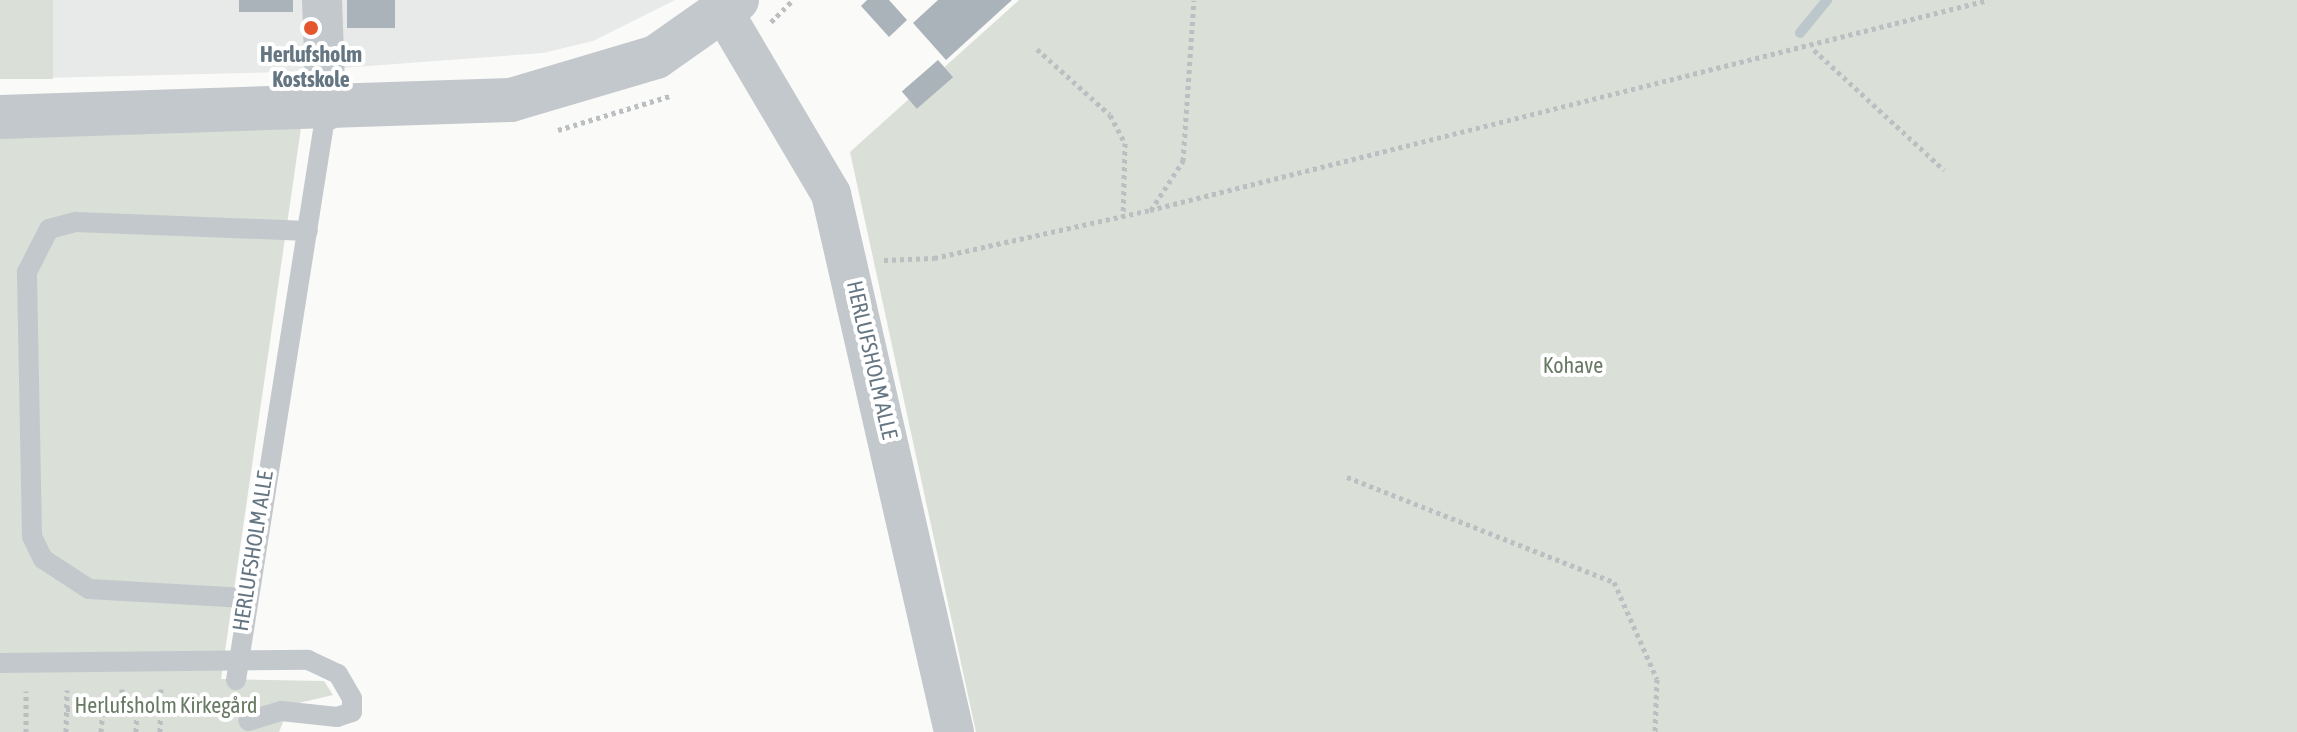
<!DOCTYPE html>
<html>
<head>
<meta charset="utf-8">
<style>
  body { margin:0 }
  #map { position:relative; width:2297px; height:732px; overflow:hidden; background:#fafaf8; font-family:"Asap Condensed",sans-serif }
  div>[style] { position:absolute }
  .built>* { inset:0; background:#e8e9e9 }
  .green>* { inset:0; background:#dadfd7; transform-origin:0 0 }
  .stream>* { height:10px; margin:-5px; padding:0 5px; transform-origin:5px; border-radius:5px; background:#bbc7cb }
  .building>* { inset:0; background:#aab3b9; transform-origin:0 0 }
  .path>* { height:5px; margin-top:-2.5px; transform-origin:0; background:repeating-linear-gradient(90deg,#bbbfc2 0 4px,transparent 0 8px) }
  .service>* { height:20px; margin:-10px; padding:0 10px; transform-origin:10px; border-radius:10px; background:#c3c8cc }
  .minor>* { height:40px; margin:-20px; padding:0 20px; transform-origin:20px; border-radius:20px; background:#c3c8cc }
  .tertiary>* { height:44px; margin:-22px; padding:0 22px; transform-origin:22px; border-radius:22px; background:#c3c8cc }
  .dots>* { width:22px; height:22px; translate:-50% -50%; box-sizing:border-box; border:4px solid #fff; border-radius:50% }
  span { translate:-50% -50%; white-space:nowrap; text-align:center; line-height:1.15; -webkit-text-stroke:8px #fff; paint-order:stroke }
  .poi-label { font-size:22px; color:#657683; font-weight:700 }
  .street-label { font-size:22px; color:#657683 }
  .park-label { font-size:22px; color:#687a64 }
</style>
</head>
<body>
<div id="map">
  <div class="built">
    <i style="clip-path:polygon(0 0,675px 0,593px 41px,543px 53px,287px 72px,0 79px)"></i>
  </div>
  <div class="green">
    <i style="left:0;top:0;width:53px;height:79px"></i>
    <i style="clip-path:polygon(1019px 0,2297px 0,2297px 732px,976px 732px,850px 152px)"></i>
    <i style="clip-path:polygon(301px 128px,221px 679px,324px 681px,333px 695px,290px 705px,279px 732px,0 732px,0 137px)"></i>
  </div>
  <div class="stream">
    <i style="left:1800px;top:33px;width:43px;rotate:-50.7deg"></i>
  </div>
  <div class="building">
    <i style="left:239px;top:0;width:54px;height:12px"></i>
    <i style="left:347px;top:0;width:48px;height:28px"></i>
    <i style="clip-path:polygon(867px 0,889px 0,907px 20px,889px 37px,861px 6px)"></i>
    <i style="clip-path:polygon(938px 0,1012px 0,946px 60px,913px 23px)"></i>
    <i style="left:938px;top:60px;width:23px;height:48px;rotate:49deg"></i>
  </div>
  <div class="path">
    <i style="left:771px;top:22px;width:31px;rotate:-45deg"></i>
    <i style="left:1037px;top:49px;width:98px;rotate:42.1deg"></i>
    <i style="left:1110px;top:115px;width:32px;rotate:62deg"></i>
    <i style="left:1125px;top:143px;width:74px;rotate:91.5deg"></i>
    <i style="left:1814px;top:50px;width:177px;rotate:42.7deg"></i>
    <i style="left:558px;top:130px;width:117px;rotate:-16.9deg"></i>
    <i style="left:1151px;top:210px;width:59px;rotate:-56.9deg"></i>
    <i style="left:1183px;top:161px;width:161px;rotate:-86.1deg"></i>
    <i style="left:884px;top:260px;width:50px;rotate:-2.3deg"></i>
    <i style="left:934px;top:258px;width:221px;rotate:-12.5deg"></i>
    <i style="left:1150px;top:210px;width:864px;rotate:-14.07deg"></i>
    <i style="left:1347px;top:477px;width:287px;rotate:21.5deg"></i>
    <i style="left:1614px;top:582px;width:106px;rotate:66.1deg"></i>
    <i style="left:1657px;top:679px;width:53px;rotate:92.2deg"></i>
    <i style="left:122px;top:689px;width:19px;rotate:90deg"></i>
    <i style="left:66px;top:709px;width:160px;rotate:-0.4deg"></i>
    <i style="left:26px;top:732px;width:41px;rotate:-90deg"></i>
    <i style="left:66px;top:732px;width:42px;rotate:-88.6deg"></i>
    <i style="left:101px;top:732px;width:23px;rotate:-85deg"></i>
    <i style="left:136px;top:732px;width:23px;rotate:-88deg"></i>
    <i style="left:160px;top:732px;width:43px;rotate:-88.7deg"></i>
  </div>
  <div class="service">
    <i style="left:245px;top:598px;width:156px;rotate:-176.7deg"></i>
    <i style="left:89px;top:589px;width:55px;rotate:-146.9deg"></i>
    <i style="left:43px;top:559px;width:25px;rotate:-116deg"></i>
    <i style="left:32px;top:536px;width:264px;rotate:-91.1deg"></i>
    <i style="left:27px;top:272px;width:48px;rotate:-62.9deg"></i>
    <i style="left:49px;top:229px;width:28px;rotate:-15deg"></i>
    <i style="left:76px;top:222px;width:232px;rotate:2.2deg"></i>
    <i style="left:0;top:663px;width:308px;rotate:-0.6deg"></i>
    <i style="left:308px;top:660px;width:33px;rotate:25deg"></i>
    <i style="left:338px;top:674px;width:28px;rotate:60deg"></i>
    <i style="left:352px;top:698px;width:14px;rotate:90deg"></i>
    <i style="left:352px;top:712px;width:16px;rotate:162deg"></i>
    <i style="left:337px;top:717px;width:56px;rotate:-173.9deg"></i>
    <i style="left:281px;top:711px;width:34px;rotate:163deg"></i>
    <i style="left:236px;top:680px;width:576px;rotate:-81.01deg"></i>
  </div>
  <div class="minor">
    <i style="left:322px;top:0;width:111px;rotate:87.9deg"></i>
    <i style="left:724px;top:13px;width:210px;rotate:59.4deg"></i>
    <i style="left:831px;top:194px;width:552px;rotate:77.12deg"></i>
  </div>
  <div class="tertiary">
    <i style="left:0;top:117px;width:511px;rotate:-1.91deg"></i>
    <i style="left:511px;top:100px;width:151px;rotate:-16.5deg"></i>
    <i style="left:656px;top:57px;width:99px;rotate:-35.1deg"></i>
  </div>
  <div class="dots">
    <i style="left:311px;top:28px;background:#e4572e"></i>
  </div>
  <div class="poi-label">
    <span style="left:311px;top:67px">Herlufsholm<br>Kostskole</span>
  </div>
  <div class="street-label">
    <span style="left:872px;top:360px;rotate:77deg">HERLUFSHOLM ALLE</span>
    <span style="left:253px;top:551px;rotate:-81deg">HERLUFSHOLM ALLE</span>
  </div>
  <div class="park-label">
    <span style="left:1573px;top:366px">Kohave</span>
    <span style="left:166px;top:706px">Herlufsholm Kirkegård</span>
  </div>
</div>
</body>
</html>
